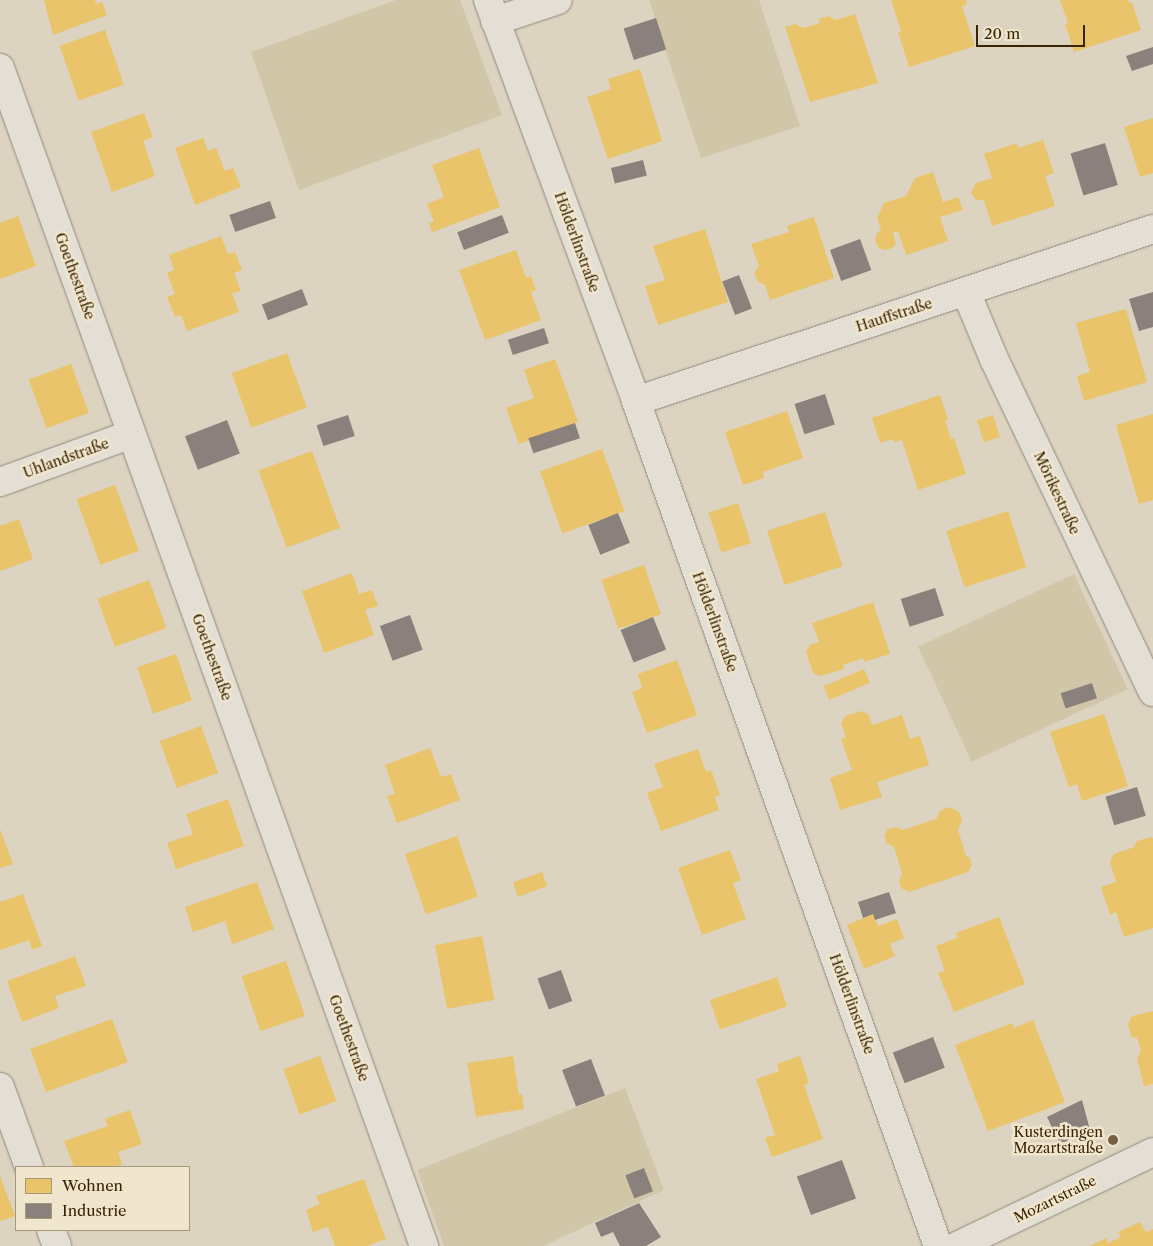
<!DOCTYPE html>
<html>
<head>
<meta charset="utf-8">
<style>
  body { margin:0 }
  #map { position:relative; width:1153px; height:1246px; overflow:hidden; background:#dcd4c0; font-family:"Libre Caslon Text",serif }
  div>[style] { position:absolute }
  .green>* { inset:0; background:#d2c6a9; transform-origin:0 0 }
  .homes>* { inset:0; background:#e9c46a; transform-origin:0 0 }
  .industry>* { inset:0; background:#8a817c; transform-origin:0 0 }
  .roads { filter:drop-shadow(0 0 1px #91897a) drop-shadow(0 0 1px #91897a) }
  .minor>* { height:28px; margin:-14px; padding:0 14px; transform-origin:14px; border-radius:14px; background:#e4dfd5 }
  .dots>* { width:14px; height:14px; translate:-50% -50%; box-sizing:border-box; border:2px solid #f0e6ce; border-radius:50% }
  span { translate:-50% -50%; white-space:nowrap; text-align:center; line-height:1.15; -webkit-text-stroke:5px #f0e6ce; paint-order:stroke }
  .street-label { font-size:14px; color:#3a2301 }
  .poi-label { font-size:14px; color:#3a2301 }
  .right { translate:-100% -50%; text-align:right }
  .legend { position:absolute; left:15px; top:1166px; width:175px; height:65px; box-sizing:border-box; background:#f0e6ce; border:1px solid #a7987c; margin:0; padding:6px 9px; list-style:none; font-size:15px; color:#3a2301 }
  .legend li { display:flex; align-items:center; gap:10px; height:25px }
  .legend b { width:25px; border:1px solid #a7987c }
  .scale { position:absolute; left:976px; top:25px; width:109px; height:22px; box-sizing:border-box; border:2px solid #3a2301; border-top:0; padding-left:6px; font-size:15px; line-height:18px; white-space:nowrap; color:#3a2301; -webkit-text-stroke:4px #f0e6ce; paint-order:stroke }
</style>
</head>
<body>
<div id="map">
  <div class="green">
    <i style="clip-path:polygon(396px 0,460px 0,502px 115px,299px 190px,251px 52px)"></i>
    <i style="clip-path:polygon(649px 0,759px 0,800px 126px,701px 158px)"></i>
    <i style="left:1074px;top:574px;width:127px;height:172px;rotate:65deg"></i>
    <i style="clip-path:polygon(625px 1088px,664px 1190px,543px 1246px,444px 1246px,417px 1170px)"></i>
  </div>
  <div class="homes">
    <i style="clip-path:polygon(44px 0,95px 0,96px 4px,102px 2px,107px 15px,53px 35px)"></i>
    <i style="clip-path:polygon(891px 0,966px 0,967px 4px,962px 6px,975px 46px,909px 67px,898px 32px,901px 31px)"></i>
    <i style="clip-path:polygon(1060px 0,1128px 0,1129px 3px,1132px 2px,1141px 30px,1074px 52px,1065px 24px,1068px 23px)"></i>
    <i style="clip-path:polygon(855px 14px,878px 83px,810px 102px,785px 27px,795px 24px,804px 28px,820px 23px,819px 19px,828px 16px,836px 20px)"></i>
    <i style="left:105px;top:30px;width:58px;height:48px;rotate:71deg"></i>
    <i style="clip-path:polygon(640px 69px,662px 141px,608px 159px,587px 97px,611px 89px,608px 79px)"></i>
    <i style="clip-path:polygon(144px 113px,153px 137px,143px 141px,155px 176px,112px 192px,91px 132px)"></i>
    <i style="clip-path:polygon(1153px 118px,1153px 173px,1140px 177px,1124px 127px)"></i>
    <i style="clip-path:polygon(203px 138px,208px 151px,216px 148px,225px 171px,233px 168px,241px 187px,195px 205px,175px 148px)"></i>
    <i style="clip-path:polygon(1043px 140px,1054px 173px,1045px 176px,1055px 206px,992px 226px,984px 200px,976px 200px,971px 193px,976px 183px,992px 178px,984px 154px,1017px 143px,1018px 148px)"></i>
    <i style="clip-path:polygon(479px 148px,500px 207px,432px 232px,429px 223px,434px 222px,427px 204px,444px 197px,432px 165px)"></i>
    <i style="clip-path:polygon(933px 172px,943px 202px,958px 197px,963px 210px,940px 217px,948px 241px,906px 255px,898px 231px,893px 233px,896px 243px,892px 248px,885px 250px,879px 248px,875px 241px,876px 235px,881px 230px,877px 218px,884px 203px,906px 196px,915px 178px)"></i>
    <i style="clip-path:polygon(18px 216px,36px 266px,0 279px,0 223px)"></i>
    <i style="clip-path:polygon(814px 217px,834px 278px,770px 300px,765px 285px,758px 282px,754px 273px,759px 266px,751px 244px,789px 232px,787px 226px)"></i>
    <i style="clip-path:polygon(705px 229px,728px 302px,658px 325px,645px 286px,665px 280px,653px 246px)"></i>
    <i style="clip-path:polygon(221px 236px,228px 254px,235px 252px,242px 270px,234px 273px,241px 291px,232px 293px,239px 312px,187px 331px,181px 315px,175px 317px,167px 297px,175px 294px,167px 273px,174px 270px,169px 255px)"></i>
    <i style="clip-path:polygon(516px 250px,526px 278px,531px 276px,536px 290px,531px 292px,541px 320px,485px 340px,459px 270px)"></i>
    <i style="clip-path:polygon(1126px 309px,1147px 382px,1084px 401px,1077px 376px,1090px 372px,1076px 323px)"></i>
    <i style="left:287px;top:353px;width:58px;height:59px;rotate:70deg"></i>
    <i style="clip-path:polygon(555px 359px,578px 422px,519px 444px,506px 408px,534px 398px,524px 370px)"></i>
    <i style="left:71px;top:364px;width:52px;height:45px;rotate:70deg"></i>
    <i style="clip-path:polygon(940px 395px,948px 420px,945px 421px,951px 439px,954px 438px,966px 474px,918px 490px,902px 440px,894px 442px,892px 439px,880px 443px,872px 418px)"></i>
    <i style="clip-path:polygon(787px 411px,803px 458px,763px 472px,764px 478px,743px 485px,725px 432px)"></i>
    <i style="clip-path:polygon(1153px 414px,1153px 500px,1139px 504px,1116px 425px)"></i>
    <i style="left:993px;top:415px;width:23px;height:17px;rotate:72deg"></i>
    <i style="left:602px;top:449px;width:66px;height:66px;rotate:70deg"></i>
    <i style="left:312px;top:451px;width:82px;height:57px;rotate:70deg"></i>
    <i style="left:115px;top:485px;width:70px;height:41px;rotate:70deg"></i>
    <i style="left:738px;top:503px;width:42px;height:31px;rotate:72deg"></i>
    <i style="left:1008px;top:511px;width:59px;height:65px;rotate:72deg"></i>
    <i style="left:825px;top:512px;width:57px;height:61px;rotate:72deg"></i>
    <i style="clip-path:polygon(19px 519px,33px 559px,0 571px,0 526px)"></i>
    <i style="left:644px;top:565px;width:52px;height:45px;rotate:71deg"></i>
    <i style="clip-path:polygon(352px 573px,359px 594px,372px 590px,378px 606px,365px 610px,374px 635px,324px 653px,302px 591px)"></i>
    <i style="left:149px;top:580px;width:51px;height:55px;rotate:70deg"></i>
    <i style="clip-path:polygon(873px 602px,890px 654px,864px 662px,863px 658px,843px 665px,844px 669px,820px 676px,813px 673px,806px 652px,810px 645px,819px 642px,812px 623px)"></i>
    <i style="left:176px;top:654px;width:49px;height:41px;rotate:71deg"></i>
    <i style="clip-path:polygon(677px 660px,697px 715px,647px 733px,632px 692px,642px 688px,638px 674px)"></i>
    <i style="left:864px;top:669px;width:15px;height:44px;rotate:67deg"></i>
    <i style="clip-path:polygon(862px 711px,869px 715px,872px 725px,902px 715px,910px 739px,920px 736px,929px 765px,877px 782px,882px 797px,840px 810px,830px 778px,852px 770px,841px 739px,846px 737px,841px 723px,845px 716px)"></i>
    <i style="clip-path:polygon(1104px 714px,1128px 786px,1082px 801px,1077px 784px,1069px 787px,1050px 732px)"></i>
    <i style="left:201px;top:726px;width:50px;height:44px;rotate:70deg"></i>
    <i style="clip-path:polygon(430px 748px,441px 777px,451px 774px,460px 800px,397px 823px,387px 796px,395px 794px,385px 765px)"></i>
    <i style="clip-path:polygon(698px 749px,706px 772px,711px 770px,720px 795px,715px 797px,719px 810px,661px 831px,647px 793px,663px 787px,654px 764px)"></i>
    <i style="clip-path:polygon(228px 799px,244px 846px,176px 869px,167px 843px,193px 834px,186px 814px)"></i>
    <i style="clip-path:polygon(950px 807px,959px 812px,962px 821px,958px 830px,966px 856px,970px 858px,972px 865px,968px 872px,909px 892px,901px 888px,899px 881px,902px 873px,894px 847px,887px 844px,884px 836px,888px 829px,896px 827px,903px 830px,936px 819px,941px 810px)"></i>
    <i style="clip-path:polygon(0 829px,13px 864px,0 868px)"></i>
    <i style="left:457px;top:836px;width:64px;height:55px;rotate:71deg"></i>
    <i style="clip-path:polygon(1151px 837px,1153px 838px,1153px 928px,1124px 937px,1116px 912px,1110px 915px,1101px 887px,1116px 882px,1110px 862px,1114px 854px,1134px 847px,1137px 841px)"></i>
    <i style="clip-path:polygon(730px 850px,741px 880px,733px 883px,746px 919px,702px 935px,678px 868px)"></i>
    <i style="left:542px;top:872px;width:15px;height:31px;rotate:70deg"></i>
    <i style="clip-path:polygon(257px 882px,274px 929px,232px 944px,225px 921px,193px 932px,185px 907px)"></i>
    <i style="clip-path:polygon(23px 894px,42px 946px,32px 950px,29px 940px,0 950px,0 902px)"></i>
    <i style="clip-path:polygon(873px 914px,878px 926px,897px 919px,904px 938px,890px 944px,895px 956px,864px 969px,847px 925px)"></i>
    <i style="clip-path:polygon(999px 917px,1025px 984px,954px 1012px,938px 973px,945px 971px,936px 946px,957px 938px,956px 933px)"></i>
    <i style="left:482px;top:936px;width:65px;height:48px;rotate:79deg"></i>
    <i style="clip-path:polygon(75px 956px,86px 986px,55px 996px,59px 1008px,22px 1022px,7px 981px)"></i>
    <i style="left:286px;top:961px;width:58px;height:47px;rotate:71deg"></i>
    <i style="left:777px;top:977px;width:31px;height:71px;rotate:71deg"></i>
    <i style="clip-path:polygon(1153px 1011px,1153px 1084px,1144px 1086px,1137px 1058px,1141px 1051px,1137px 1037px,1132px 1038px,1128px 1024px,1132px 1016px)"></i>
    <i style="left:112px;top:1019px;width:46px;height:87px;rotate:70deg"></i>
    <i style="clip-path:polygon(1033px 1020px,1065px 1102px,988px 1131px,955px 1045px,1012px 1023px,1014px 1028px)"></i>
    <i style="left:320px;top:1056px;width:48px;height:39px;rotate:70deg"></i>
    <i style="clip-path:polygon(513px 1056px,519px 1095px,522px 1094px,524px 1109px,476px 1117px,467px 1063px)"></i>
    <i style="clip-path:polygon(800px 1056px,809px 1083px,804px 1085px,823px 1139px,772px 1157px,765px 1138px,775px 1135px,756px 1079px,779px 1071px,777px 1064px)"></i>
    <i style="clip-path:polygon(130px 1110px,142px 1144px,118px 1152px,122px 1164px,114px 1167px,74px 1167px,64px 1141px,108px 1126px,105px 1119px)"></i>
    <i style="clip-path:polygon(0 1176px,15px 1216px,0 1221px)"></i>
    <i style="clip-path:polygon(364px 1179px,386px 1239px,367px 1246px,335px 1246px,328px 1227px,313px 1232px,306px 1210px,320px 1204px,316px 1196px)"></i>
    <i style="clip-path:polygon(1140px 1222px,1146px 1232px,1153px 1229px,1153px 1246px,1090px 1246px,1106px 1238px,1108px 1243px,1121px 1237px,1118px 1232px)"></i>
  </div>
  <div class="industry">
    <i style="left:656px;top:18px;width:33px;height:34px;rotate:72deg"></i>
    <i style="clip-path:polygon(1153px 47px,1153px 64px,1132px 71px,1126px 56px)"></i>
    <i style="left:1105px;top:143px;width:44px;height:36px;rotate:73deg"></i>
    <i style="left:643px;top:160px;width:16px;height:33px;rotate:76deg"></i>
    <i style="left:270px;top:201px;width:18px;height:43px;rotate:71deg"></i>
    <i style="left:502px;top:215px;width:19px;height:48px;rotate:69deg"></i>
    <i style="left:860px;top:239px;width:33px;height:32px;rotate:70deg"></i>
    <i style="left:739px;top:275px;width:36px;height:18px;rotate:69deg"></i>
    <i style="left:302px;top:289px;width:17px;height:43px;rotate:69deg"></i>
    <i style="clip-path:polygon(1153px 292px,1153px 327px,1139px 331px,1129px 299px)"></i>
    <i style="left:544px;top:328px;width:16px;height:38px;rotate:72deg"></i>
    <i style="left:825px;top:394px;width:32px;height:32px;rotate:72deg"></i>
    <i style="left:348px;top:415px;width:22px;height:33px;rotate:72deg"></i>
    <i style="left:227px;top:420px;width:36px;height:45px;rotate:69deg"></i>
    <i style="left:575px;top:423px;width:16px;height:49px;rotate:72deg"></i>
    <i style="left:618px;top:513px;width:32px;height:32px;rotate:68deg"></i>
    <i style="left:935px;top:588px;width:29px;height:36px;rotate:72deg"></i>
    <i style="left:410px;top:615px;width:37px;height:32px;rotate:70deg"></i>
    <i style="left:653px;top:617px;width:35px;height:35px;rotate:68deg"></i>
    <i style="left:1092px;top:683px;width:16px;height:33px;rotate:72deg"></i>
    <i style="left:1137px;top:787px;width:30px;height:33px;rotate:73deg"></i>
    <i style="clip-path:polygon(889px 892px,896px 913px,875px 920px,873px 914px,863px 918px,858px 902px)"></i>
    <i style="left:561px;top:970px;width:33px;height:25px;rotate:70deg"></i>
    <i style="left:933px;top:1037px;width:33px;height:43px;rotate:69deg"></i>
    <i style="left:591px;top:1059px;width:39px;height:31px;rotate:69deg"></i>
    <i style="clip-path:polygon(1082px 1100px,1090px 1130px,1060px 1144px,1047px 1117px)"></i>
    <i style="left:842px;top:1160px;width:41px;height:48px;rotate:70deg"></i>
    <i style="left:644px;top:1168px;width:25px;height:20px;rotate:69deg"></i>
    <i style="clip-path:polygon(639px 1203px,661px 1237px,646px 1246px,620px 1246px,613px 1232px,601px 1237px,595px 1223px)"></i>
  </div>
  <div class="roads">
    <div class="minor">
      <i style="left:488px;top:0;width:427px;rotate:69.7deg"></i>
      <i style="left:636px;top:401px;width:897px;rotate:70.33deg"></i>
      <i style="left:495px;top:21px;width:66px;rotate:-18.4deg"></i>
      <i style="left:0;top:68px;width:1252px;rotate:70.2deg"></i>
      <i style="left:966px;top:292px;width:73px;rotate:67.3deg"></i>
      <i style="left:994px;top:359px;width:369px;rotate:64.5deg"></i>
      <i style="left:636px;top:401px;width:545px;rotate:-18.4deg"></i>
      <i style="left:0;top:482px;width:140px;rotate:-20deg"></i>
      <i style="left:0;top:1087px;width:85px;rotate:70.1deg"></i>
      <i style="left:51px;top:1230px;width:17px;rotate:69deg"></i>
      <i style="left:957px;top:1246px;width:217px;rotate:-25.6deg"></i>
    </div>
  </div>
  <div class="dots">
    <i style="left:1113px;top:1140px;background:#736144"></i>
  </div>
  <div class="street-label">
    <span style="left:577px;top:242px;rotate:70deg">Hölderlinstraße</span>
    <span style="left:75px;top:276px;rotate:70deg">Goethestraße</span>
    <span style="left:894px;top:315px;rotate:-18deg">Hauffstraße</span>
    <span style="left:66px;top:458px;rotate:-20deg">Uhlandstraße</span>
    <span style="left:1057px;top:493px;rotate:65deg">Mörikestraße</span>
    <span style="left:715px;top:622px;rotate:70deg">Hölderlinstraße</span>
    <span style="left:212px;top:657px;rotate:70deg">Goethestraße</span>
    <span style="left:852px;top:1004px;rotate:70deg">Hölderlinstraße</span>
    <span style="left:349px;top:1038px;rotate:70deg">Goethestraße</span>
    <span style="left:1055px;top:1199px;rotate:-26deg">Mozartstraße</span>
  </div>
  <div class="poi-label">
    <span class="right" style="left:1103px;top:1140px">Kusterdingen<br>Mozartstraße</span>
  </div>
  <ul class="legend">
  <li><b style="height:14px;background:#e9c46a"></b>Wohnen</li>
  <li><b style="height:14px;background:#8a817c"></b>Industrie</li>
  </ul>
  <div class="scale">20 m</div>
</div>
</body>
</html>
